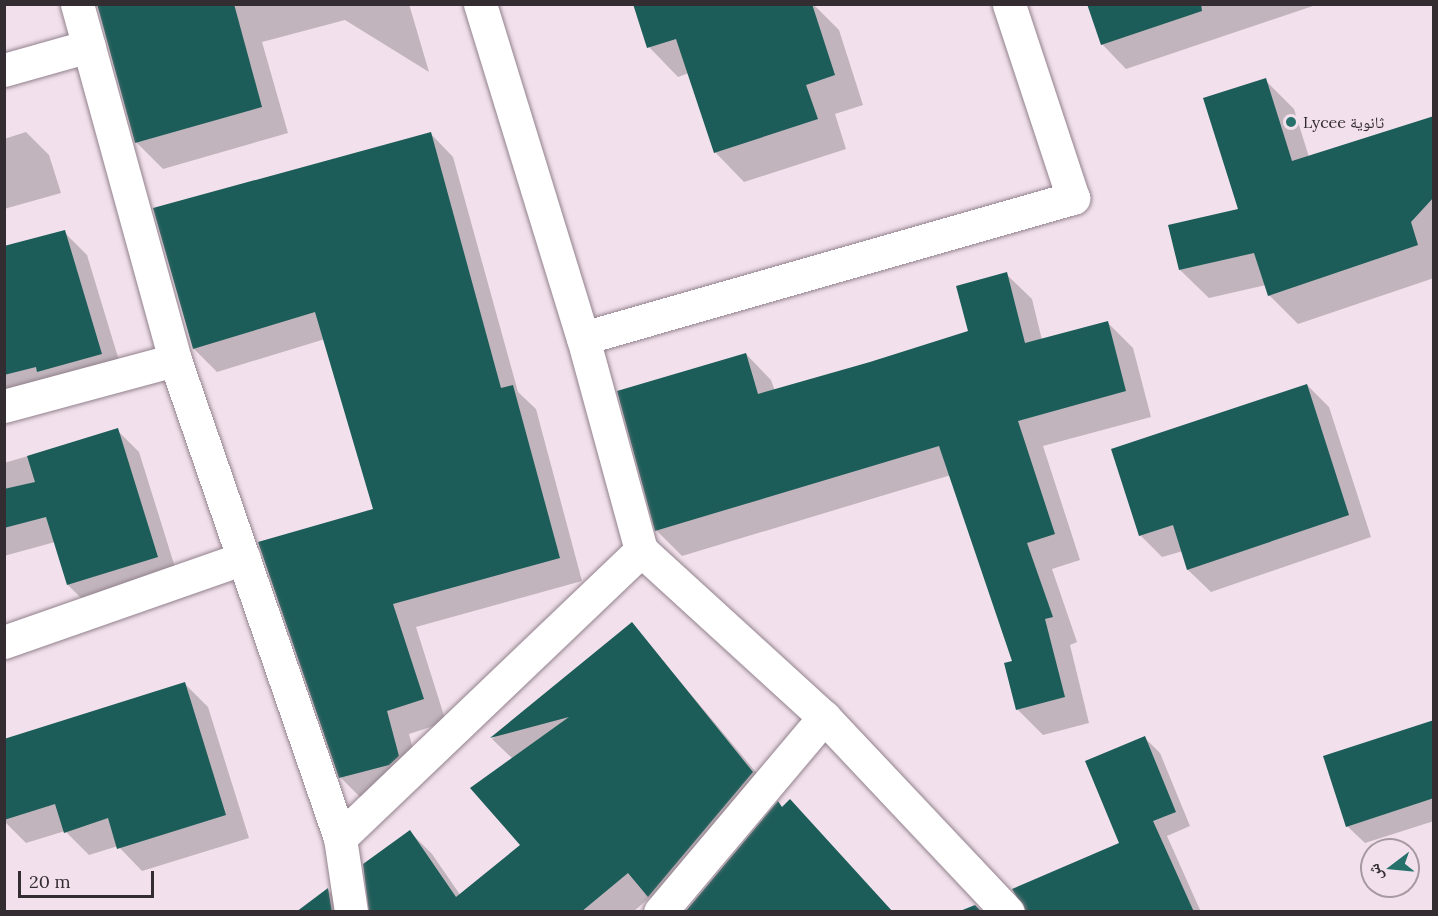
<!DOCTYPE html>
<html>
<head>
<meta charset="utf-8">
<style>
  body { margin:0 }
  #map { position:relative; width:1438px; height:916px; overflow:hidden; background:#f2e1ec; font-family:Lora,"Noto Naskh Arabic",serif }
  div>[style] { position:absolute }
  .shadow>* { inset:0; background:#0003 }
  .building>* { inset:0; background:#1c5d59 }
  .roads { filter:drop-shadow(0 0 2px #91818c) drop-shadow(0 0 2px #91818c) }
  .minor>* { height:33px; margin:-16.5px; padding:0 16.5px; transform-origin:16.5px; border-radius:16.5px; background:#fff }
  .dots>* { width:16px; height:16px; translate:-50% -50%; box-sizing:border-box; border:3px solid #f2e1ec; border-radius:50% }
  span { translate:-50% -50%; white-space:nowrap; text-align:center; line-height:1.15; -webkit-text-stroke:6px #f2e1ec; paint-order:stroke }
  .poi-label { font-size:16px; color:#332c31 }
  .left { translate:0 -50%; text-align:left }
  .frame { position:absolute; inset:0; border:6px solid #332c31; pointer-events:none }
  .north { position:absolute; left:1360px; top:838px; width:60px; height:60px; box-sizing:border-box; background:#f2e1ec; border:2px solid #a699a1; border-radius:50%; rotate:254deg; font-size:16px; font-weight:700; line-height:24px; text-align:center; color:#332c31 }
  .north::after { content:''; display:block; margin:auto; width:21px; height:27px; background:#27716c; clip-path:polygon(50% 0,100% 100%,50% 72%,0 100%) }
  .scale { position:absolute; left:18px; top:871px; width:136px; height:27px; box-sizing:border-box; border:3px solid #332c31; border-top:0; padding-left:8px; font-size:18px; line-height:21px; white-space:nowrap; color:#332c31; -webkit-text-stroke:4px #f2e1ec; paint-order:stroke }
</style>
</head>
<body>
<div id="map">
  <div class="shadow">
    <i style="clip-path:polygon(98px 4px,409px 4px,429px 72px,345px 20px,262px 42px,288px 133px,163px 169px,136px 142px)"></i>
    <i style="clip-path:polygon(635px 4px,813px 4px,839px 30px,863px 105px,835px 114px,846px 149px,744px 182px,715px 152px,689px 73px,678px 77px,649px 47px)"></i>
    <i style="clip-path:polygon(1088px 4px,1319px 4px,1126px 69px,1102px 44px)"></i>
    <i style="clip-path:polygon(1265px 80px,1294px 109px,1309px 157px,1434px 118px,1434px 278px,1298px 324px,1269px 295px,1266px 285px,1209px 298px,1180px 270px,1240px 210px)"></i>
    <i style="clip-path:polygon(26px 132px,49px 155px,61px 193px,4px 209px,4px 139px)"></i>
    <i style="clip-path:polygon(430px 133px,453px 157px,518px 392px,536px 409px,582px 581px,416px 627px,446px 722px,409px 734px,421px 779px,364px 801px,341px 778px,259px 543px,374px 510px,325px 339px,217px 372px,194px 349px,154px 209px)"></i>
    <i style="clip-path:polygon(64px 232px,87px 255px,124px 377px,4px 413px,4px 247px)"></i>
    <i style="clip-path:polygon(1006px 274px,1032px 299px,1042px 340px,1107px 322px,1133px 348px,1151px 417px,1043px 446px,1080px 560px,1052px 569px,1077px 642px,1070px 645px,1089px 723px,1043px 735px,1017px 709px,1014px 662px,951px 475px,682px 556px,657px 531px,619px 392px,746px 354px,771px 380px,775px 391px,970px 332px)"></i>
    <i style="clip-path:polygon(1307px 385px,1329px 407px,1371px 537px,1211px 592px,1188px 570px,1183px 551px,1162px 557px,1140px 535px)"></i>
    <i style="clip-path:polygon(117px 430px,139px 452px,179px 580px,90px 607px,68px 585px,55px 542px,4px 556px,4px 463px)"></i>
    <i style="clip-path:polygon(632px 624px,776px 796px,664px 912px,650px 897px,633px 912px,483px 912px,522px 845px,513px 759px,492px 739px)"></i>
    <i style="clip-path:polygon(184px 683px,208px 707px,249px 838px,142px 871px,118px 846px,89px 855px,65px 831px,26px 843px,4px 821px,4px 740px)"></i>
    <i style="clip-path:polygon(1434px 729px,1434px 821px,1365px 843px,1347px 826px)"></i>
    <i style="clip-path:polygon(1145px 738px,1160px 753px,1190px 826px,1167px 836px,1201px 912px,1033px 912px,1121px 844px)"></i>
    <i style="clip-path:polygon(410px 832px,432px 854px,472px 912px,370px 912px)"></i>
    <i style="clip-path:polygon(328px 890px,350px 912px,313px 912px)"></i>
  </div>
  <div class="building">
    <i style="clip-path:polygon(97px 4px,234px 4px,262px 107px,135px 143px)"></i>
    <i style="clip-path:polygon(633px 4px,812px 4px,835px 75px,806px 85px,818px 119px,714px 153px,676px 39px,647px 48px)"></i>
    <i style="clip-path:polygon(1087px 4px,1201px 4px,1202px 11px,1101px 45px)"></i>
    <i style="clip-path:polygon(1266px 78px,1292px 161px,1434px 116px,1434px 197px,1411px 222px,1418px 245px,1268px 296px,1254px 253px,1179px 270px,1168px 225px,1238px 209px,1203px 98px)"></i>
    <i style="clip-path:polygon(431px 132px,501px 388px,513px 385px,560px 558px,393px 604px,424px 699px,387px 711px,399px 756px,389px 765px,339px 778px,258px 542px,373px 509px,315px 312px,193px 349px,153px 208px)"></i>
    <i style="clip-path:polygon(65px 230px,102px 354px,37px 372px,36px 367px,4px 375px,4px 246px)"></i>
    <i style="clip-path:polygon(1007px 272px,1025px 343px,1108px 321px,1126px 391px,1018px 421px,1055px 534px,1027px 543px,1053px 617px,1045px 619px,1065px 697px,1016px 710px,1004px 663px,1012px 661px,939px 446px,655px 531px,617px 391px,746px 353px,758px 394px,870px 362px,968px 331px,956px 286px)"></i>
    <i style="clip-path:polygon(1307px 384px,1349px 515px,1187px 570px,1173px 525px,1139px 536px,1111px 449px)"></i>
    <i style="clip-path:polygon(118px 428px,158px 557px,67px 585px,46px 517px,4px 528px,4px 489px,35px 482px,27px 456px)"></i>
    <i style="clip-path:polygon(632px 622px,753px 772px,648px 897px,628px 873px,581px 912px,369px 912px,363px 864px,410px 830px,456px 897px,520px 845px,470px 788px,569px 717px,490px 738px)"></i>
    <i style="clip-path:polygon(185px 682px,226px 815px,117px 849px,108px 818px,64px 833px,55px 804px,4px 820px,4px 739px)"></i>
    <i style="clip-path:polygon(1434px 720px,1434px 798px,1346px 827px,1323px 756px)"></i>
    <i style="clip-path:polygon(1145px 736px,1176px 812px,1153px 821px,1194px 912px,1026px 912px,1012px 889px,1119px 843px,1085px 761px)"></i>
    <i style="clip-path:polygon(790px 799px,893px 912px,685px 912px,778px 801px,782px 807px)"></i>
    <i style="clip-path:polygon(328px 888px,332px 912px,296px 912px)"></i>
    <i style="clip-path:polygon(975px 905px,982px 912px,961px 912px,960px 911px)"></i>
  </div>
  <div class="roads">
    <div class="minor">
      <i style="left:77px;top:4px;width:369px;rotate:74.6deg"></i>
      <i style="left:175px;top:360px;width:506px;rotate:70.96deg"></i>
      <i style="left:340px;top:838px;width:75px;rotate:81.5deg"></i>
      <i style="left:480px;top:4px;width:350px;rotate:72.9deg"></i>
      <i style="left:583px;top:338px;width:220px;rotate:74.7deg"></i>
      <i style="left:641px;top:550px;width:248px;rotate:42.4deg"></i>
      <i style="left:824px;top:717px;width:268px;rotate:46.7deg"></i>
      <i style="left:4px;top:70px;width:88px;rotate:-15.8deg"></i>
      <i style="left:583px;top:338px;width:510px;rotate:-15.95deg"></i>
      <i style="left:1073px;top:198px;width:204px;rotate:-108.3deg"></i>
      <i style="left:4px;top:406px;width:177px;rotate:-15.1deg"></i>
      <i style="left:4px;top:642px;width:254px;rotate:-19.3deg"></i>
      <i style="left:340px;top:838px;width:417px;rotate:-43.7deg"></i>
      <i style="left:660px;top:912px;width:255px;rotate:-49.9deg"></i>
    </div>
  </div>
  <div class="dots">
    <i style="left:1291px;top:122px;background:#27716c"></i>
  </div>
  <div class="poi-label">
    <span class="left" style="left:1303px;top:122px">Lycee ثانوية</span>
  </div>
  <div class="frame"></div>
  <div class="north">ش</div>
  <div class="scale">20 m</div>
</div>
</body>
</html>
